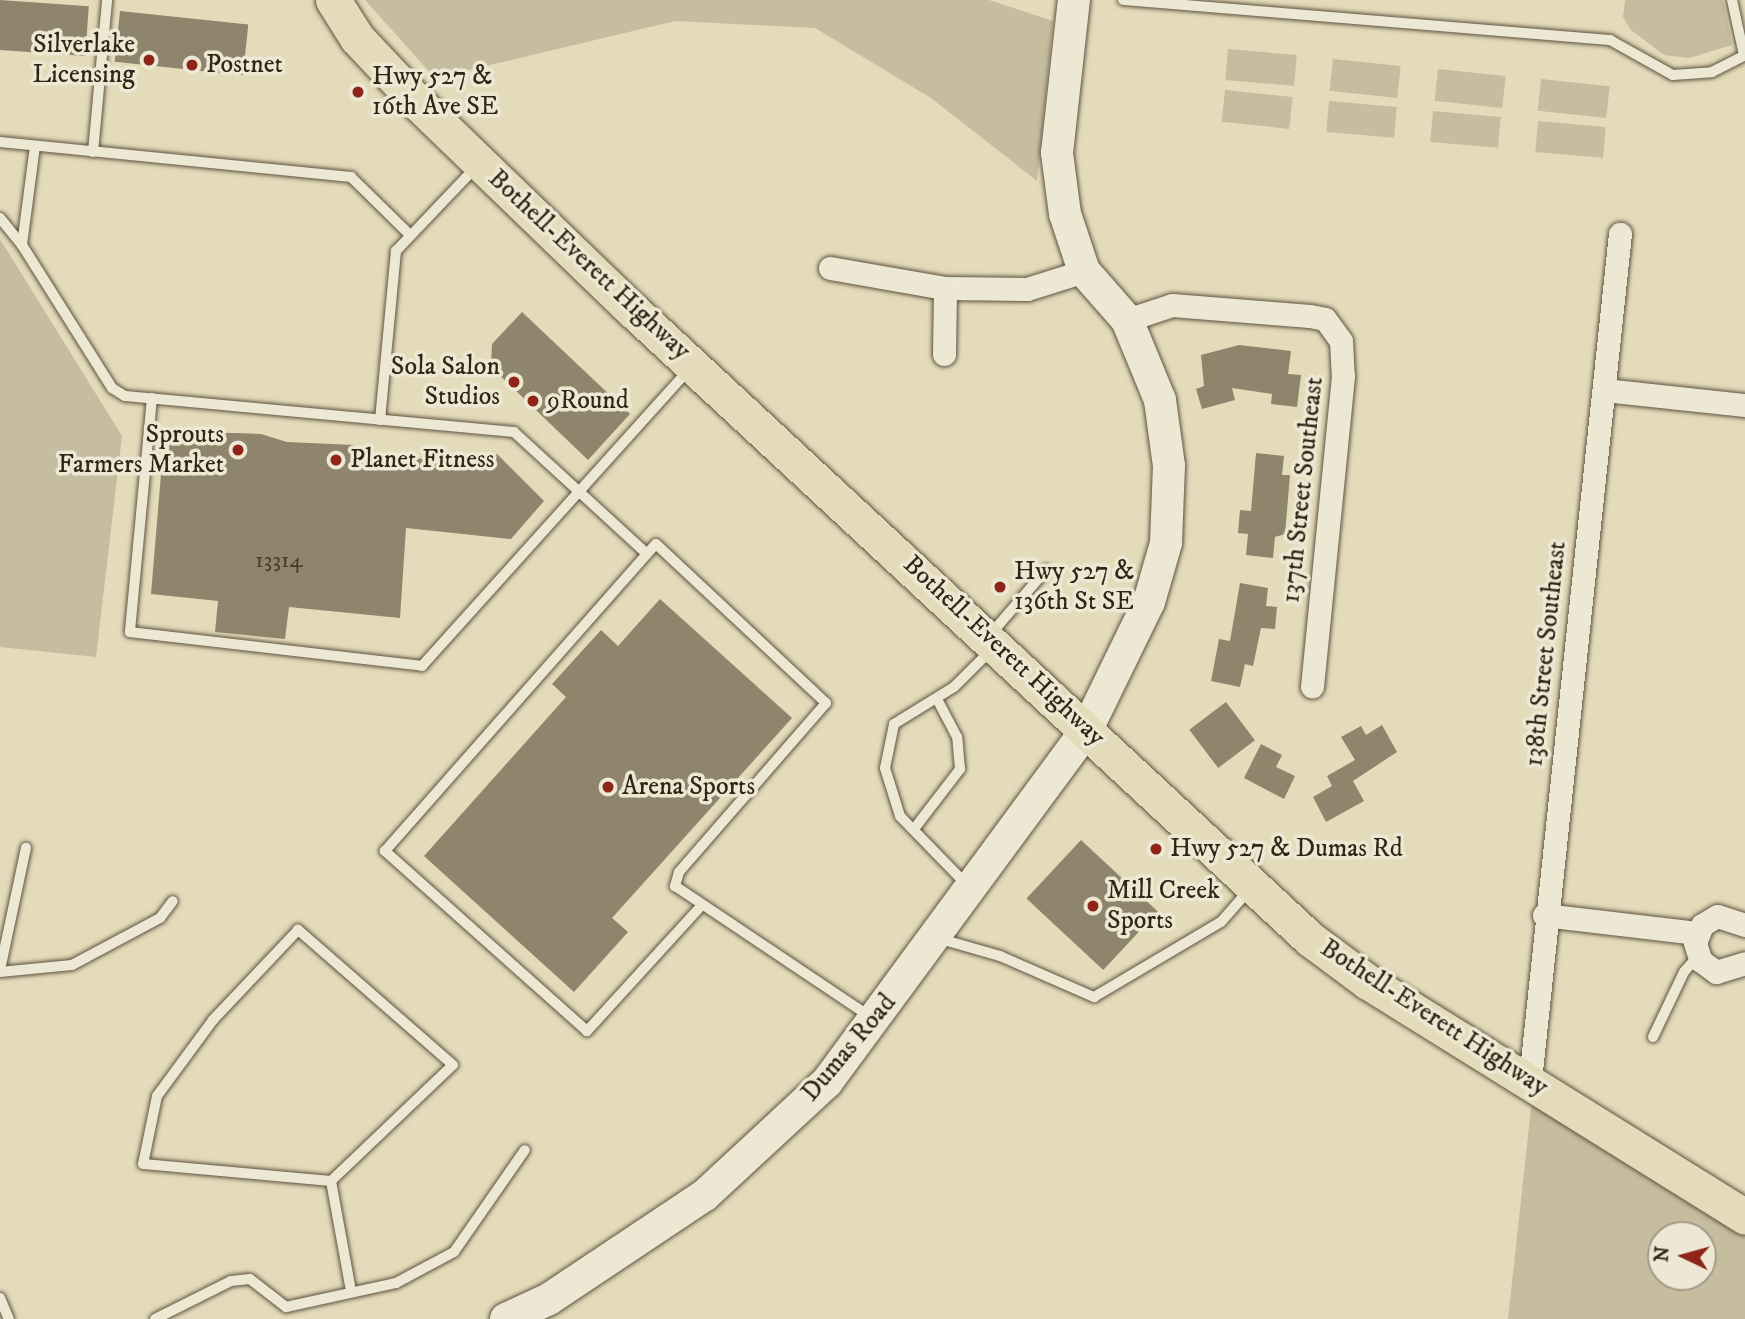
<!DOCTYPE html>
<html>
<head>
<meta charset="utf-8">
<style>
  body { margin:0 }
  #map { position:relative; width:1745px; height:1319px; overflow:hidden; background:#e4dbbb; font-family:"IM FELL DW Pica",serif }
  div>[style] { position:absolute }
  .green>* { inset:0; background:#c6bc9f; transform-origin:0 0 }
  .building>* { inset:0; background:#8f846c; transform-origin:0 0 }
  .roads { filter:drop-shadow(0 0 2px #5f523f) drop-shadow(0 0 2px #5f523f) }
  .lane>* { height:10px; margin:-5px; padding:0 5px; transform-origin:5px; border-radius:5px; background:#ede8d3 }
  .street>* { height:23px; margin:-11.5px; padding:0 11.5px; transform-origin:11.5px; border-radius:11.5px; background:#ede8d3 }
  .secondary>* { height:32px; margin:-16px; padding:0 16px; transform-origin:16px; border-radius:16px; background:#ede8d3 }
  .primary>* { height:35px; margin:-17.5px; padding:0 17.5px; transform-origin:17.5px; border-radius:17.5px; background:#e4dbbb }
  .dots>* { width:19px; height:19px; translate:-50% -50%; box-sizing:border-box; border:4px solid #ede8d3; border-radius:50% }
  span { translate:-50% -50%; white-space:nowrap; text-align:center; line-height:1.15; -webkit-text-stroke:7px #ede8d3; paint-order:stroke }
  .number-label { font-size:23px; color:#4a3d2c }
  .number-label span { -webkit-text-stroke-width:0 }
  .poi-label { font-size:26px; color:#332516 }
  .right { translate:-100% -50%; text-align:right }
  .left { translate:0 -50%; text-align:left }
  .street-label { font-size:26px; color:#332516 }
  .north { position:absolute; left:1647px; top:1221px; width:70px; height:70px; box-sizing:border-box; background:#ede8d3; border:2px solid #a39a87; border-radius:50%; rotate:275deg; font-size:19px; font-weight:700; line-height:28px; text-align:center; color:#332516 }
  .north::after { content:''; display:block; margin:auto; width:24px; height:32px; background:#8f2418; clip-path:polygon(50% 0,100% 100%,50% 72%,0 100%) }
</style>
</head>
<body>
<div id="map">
  <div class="green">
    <i style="clip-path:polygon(365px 0,989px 0,1053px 21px,1037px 181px,931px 98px,815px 28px,675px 21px,435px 78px)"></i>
    <i style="clip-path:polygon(1625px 0,1723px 0,1732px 45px,1689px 58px,1664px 55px,1631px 30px,1623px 17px)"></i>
    <i style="left:1228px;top:49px;width:69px;height:31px;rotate:5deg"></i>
    <i style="left:1333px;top:59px;width:68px;height:32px;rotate:6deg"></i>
    <i style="left:1438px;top:69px;width:68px;height:32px;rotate:6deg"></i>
    <i style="left:1541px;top:79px;width:69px;height:32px;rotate:6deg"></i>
    <i style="left:1225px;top:90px;width:68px;height:32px;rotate:6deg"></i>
    <i style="left:1329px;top:101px;width:68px;height:31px;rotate:5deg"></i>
    <i style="left:1433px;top:111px;width:68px;height:31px;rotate:5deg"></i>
    <i style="left:1538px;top:121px;width:68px;height:31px;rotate:5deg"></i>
    <i style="clip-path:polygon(0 239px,122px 436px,96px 657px,0 647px)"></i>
    <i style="clip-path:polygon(evenodd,1533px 1090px,1745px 1225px,1745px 1319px,1508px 1319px,1533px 1090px,1661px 1235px,1703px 1235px,1703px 1277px,1661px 1277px,1661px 1235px)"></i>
  </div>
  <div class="building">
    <i style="left:0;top:0;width:89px;height:50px;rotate:4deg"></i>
    <i style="left:120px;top:11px;width:129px;height:51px;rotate:6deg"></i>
    <i style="clip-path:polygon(522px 312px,630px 414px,588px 460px,491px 367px,492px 344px)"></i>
    <i style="clip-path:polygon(1239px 345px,1291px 351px,1288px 374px,1301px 375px,1297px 407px,1271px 404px,1272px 394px,1232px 388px,1235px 400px,1202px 409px,1196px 389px,1204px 386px,1201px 355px)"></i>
    <i style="clip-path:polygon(171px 431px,261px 434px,287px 442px,354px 445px,352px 451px,485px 466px,497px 454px,544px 501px,511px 539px,406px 528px,400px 618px,289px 607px,285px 639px,215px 632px,218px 601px,151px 594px,163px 450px,169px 451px)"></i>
    <i style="clip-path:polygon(1256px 453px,1284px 456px,1282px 475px,1290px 475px,1285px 534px,1275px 537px,1273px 558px,1246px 555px,1248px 534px,1238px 533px,1240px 510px,1251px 511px)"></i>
    <i style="clip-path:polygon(1240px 583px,1268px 588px,1266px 606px,1277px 607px,1275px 629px,1261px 628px,1253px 666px,1245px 664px,1240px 687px,1211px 681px,1219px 639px,1230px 641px)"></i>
    <i style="clip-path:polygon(660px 599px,792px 718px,612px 918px,628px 932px,574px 992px,424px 856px,566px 697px,552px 684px,601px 630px,618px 646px)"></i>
    <i style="left:1226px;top:702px;width:48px;height:46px;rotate:53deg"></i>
    <i style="clip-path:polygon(1382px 725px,1397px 752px,1353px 781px,1364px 801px,1326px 822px,1313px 797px,1332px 786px,1327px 776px,1355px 760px,1341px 737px,1361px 726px,1366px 735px)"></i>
    <i style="clip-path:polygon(1261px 744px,1282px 755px,1276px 767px,1295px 776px,1284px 799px,1244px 778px)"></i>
    <i style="left:1081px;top:840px;width:105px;height:80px;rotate:43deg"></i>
  </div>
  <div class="roads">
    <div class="lane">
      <i style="left:1123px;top:0;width:489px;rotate:4.7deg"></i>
      <i style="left:1610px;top:40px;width:72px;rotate:29.1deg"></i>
      <i style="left:1673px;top:75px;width:39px;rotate:-4deg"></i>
      <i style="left:1712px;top:72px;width:37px;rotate:-27deg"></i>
      <i style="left:1732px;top:0;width:56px;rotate:77.7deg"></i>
      <i style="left:0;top:142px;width:353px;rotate:5.7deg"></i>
      <i style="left:351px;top:177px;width:83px;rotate:44.5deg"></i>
      <i style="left:35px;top:146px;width:100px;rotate:97.5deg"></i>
      <i style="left:22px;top:245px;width:169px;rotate:57.8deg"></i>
      <i style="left:112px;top:388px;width:15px;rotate:32deg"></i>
      <i style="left:125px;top:396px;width:391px;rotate:5.3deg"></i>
      <i style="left:514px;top:432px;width:180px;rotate:42.5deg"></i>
      <i style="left:93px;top:152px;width:153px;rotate:-84.7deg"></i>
      <i style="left:0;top:218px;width:35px;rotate:51deg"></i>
      <i style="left:152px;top:398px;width:235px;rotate:95.4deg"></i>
      <i style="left:130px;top:632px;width:294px;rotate:6.6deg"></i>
      <i style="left:422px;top:666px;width:399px;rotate:-48deg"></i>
      <i style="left:380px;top:420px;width:170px;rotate:-84.6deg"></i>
      <i style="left:396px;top:251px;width:117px;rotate:-46.4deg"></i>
      <i style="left:990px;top:635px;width:86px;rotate:-49.3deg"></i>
      <i style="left:914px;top:829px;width:76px;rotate:-52.5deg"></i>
      <i style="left:960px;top:769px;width:32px;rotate:-95deg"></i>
      <i style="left:957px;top:737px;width:43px;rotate:-117.8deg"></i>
      <i style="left:967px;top:885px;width:96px;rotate:-134.2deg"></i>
      <i style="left:900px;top:816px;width:50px;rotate:-107.4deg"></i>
      <i style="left:885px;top:768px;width:45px;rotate:-78.4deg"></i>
      <i style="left:894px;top:724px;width:70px;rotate:-31.7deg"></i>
      <i style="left:954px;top:687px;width:51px;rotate:-45deg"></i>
      <i style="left:702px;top:905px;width:171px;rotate:132.4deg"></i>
      <i style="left:587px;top:1031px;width:271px;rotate:-138.3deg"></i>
      <i style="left:385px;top:851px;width:409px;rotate:-48.6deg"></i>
      <i style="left:656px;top:544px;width:233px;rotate:43.1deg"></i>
      <i style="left:826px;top:703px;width:224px;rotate:131deg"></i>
      <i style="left:679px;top:872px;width:15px;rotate:106deg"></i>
      <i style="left:675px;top:886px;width:236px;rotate:33.8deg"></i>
      <i style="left:937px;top:938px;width:66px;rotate:15.9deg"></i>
      <i style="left:1000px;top:956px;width:103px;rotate:23.6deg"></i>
      <i style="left:1094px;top:997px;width:147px;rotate:-30.6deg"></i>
      <i style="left:1221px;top:922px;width:43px;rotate:-48.8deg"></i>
      <i style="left:0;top:970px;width:125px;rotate:-78deg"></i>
      <i style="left:0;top:972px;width:72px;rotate:-5.6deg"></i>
      <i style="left:72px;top:965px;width:100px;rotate:-28.1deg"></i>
      <i style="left:160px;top:918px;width:21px;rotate:-53deg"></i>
      <i style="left:1653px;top:1037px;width:72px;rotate:-64.5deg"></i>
      <i style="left:1684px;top:972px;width:21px;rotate:-49deg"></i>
      <i style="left:331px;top:1181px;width:168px;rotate:-43.6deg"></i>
      <i style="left:453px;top:1065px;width:206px;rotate:-138.9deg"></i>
      <i style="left:298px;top:930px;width:124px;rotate:133.4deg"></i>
      <i style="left:213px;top:1020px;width:94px;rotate:126.4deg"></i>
      <i style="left:157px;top:1096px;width:69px;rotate:101.6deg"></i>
      <i style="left:143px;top:1164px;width:189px;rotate:5.2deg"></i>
      <i style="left:331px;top:1181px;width:112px;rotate:79.7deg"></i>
      <i style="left:0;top:1298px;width:23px;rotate:67deg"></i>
      <i style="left:155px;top:1319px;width:85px;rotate:-26.6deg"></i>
      <i style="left:231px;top:1281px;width:19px;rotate:-6deg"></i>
      <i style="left:250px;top:1279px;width:46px;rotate:37.9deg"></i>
      <i style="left:286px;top:1307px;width:113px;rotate:-12.3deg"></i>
      <i style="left:396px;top:1283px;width:66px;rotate:-28.1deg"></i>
      <i style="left:454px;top:1252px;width:124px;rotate:-55.2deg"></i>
    </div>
    <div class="street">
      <i style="left:830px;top:268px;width:117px;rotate:9.9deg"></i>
      <i style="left:945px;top:288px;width:82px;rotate:0.7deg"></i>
      <i style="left:1027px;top:289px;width:60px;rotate:-17.5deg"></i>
      <i style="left:1127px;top:320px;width:47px;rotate:-18.4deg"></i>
      <i style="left:1172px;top:305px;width:138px;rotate:4.6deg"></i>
      <i style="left:1310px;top:316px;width:15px;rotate:11deg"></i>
      <i style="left:1325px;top:319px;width:27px;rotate:54deg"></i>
      <i style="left:1341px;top:341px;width:35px;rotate:87deg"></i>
      <i style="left:1343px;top:376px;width:312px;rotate:95.7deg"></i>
      <i style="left:944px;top:354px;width:66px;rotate:-89.1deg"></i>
      <i style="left:1604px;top:390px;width:142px;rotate:6.1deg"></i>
      <i style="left:1544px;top:915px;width:154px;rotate:6.7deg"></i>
      <i style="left:1745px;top:925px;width:29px;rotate:-162deg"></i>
      <i style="left:1717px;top:916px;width:17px;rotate:149deg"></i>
      <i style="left:1702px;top:925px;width:19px;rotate:111deg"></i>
      <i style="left:1695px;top:943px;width:19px;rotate:72deg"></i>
      <i style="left:1701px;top:961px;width:19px;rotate:36deg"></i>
      <i style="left:1716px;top:972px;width:30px;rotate:-17deg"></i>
      <i style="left:1530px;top:1080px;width:851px;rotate:-83.93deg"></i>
    </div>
    <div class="secondary">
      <i style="left:506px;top:1319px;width:47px;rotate:-24.9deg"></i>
      <i style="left:549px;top:1299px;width:187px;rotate:-33.7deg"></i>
      <i style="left:705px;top:1195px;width:166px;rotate:-42.8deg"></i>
      <i style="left:827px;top:1082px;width:438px;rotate:-53.6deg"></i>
      <i style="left:1087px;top:729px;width:141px;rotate:-64deg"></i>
      <i style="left:1149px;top:602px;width:61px;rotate:-73.9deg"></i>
      <i style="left:1166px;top:543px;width:77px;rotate:-87.8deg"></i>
      <i style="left:1169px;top:466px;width:67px;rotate:-97.8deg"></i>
      <i style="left:1160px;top:400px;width:87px;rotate:-112.4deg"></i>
      <i style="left:1127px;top:320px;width:65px;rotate:-131.3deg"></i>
      <i style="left:1084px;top:271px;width:60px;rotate:-108.4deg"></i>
      <i style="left:1065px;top:214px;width:62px;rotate:-97.5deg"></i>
      <i style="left:1057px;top:153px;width:154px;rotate:-83.7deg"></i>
    </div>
    <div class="primary">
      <i style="left:333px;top:0;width:45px;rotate:57.7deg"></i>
      <i style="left:357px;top:38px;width:92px;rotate:46.8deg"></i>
      <i style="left:420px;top:105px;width:286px;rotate:44deg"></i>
      <i style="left:626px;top:304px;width:933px;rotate:42.87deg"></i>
      <i style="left:1310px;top:939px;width:72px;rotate:36.6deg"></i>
      <i style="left:1368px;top:982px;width:444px;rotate:31.9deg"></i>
    </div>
  </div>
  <div class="dots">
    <i style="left:149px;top:60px;background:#8f2418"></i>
    <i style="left:192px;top:65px;background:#8f2418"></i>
    <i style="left:358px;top:92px;background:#8f2418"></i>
    <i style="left:514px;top:382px;background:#8f2418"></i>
    <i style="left:533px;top:401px;background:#8f2418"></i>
    <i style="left:238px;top:450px;background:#8f2418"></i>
    <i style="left:336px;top:460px;background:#8f2418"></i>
    <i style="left:1000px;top:587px;background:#8f2418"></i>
    <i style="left:608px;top:787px;background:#8f2418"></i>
    <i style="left:1156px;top:849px;background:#8f2418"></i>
    <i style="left:1093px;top:906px;background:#8f2418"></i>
  </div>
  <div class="number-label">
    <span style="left:279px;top:561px">13314</span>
  </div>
  <div class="poi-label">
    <span class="right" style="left:135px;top:60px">Silverlake<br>Licensing</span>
    <span class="left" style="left:206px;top:65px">Postnet</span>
    <span class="left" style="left:372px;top:92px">Hwy 527 &amp;<br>16th Ave SE</span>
    <span class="right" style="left:500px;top:382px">Sola Salon<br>Studios</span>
    <span class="left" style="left:547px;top:401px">9Round</span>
    <span class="right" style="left:224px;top:450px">Sprouts<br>Farmers Market</span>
    <span class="left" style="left:350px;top:460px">Planet Fitness</span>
    <span class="left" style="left:1014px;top:587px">Hwy 527 &amp;<br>136th St SE</span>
    <span class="left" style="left:622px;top:787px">Arena Sports</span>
    <span class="left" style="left:1170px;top:849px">Hwy 527 &amp; Dumas Rd</span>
    <span class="left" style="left:1107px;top:906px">Mill Creek<br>Sports</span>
  </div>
  <div class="street-label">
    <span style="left:589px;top:265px;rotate:43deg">Bothell-Everett Highway</span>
    <span style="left:1303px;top:490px;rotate:-84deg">137th Street Southeast</span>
    <span style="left:1004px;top:651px;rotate:43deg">Bothell-Everett Highway</span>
    <span style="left:1546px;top:654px;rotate:-84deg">138th Street Southeast</span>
    <span style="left:1434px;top:1018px;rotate:33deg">Bothell-Everett Highway</span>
    <span style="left:849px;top:1048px;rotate:-50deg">Dumas Road</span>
  </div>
  <div class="north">N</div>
</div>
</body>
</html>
